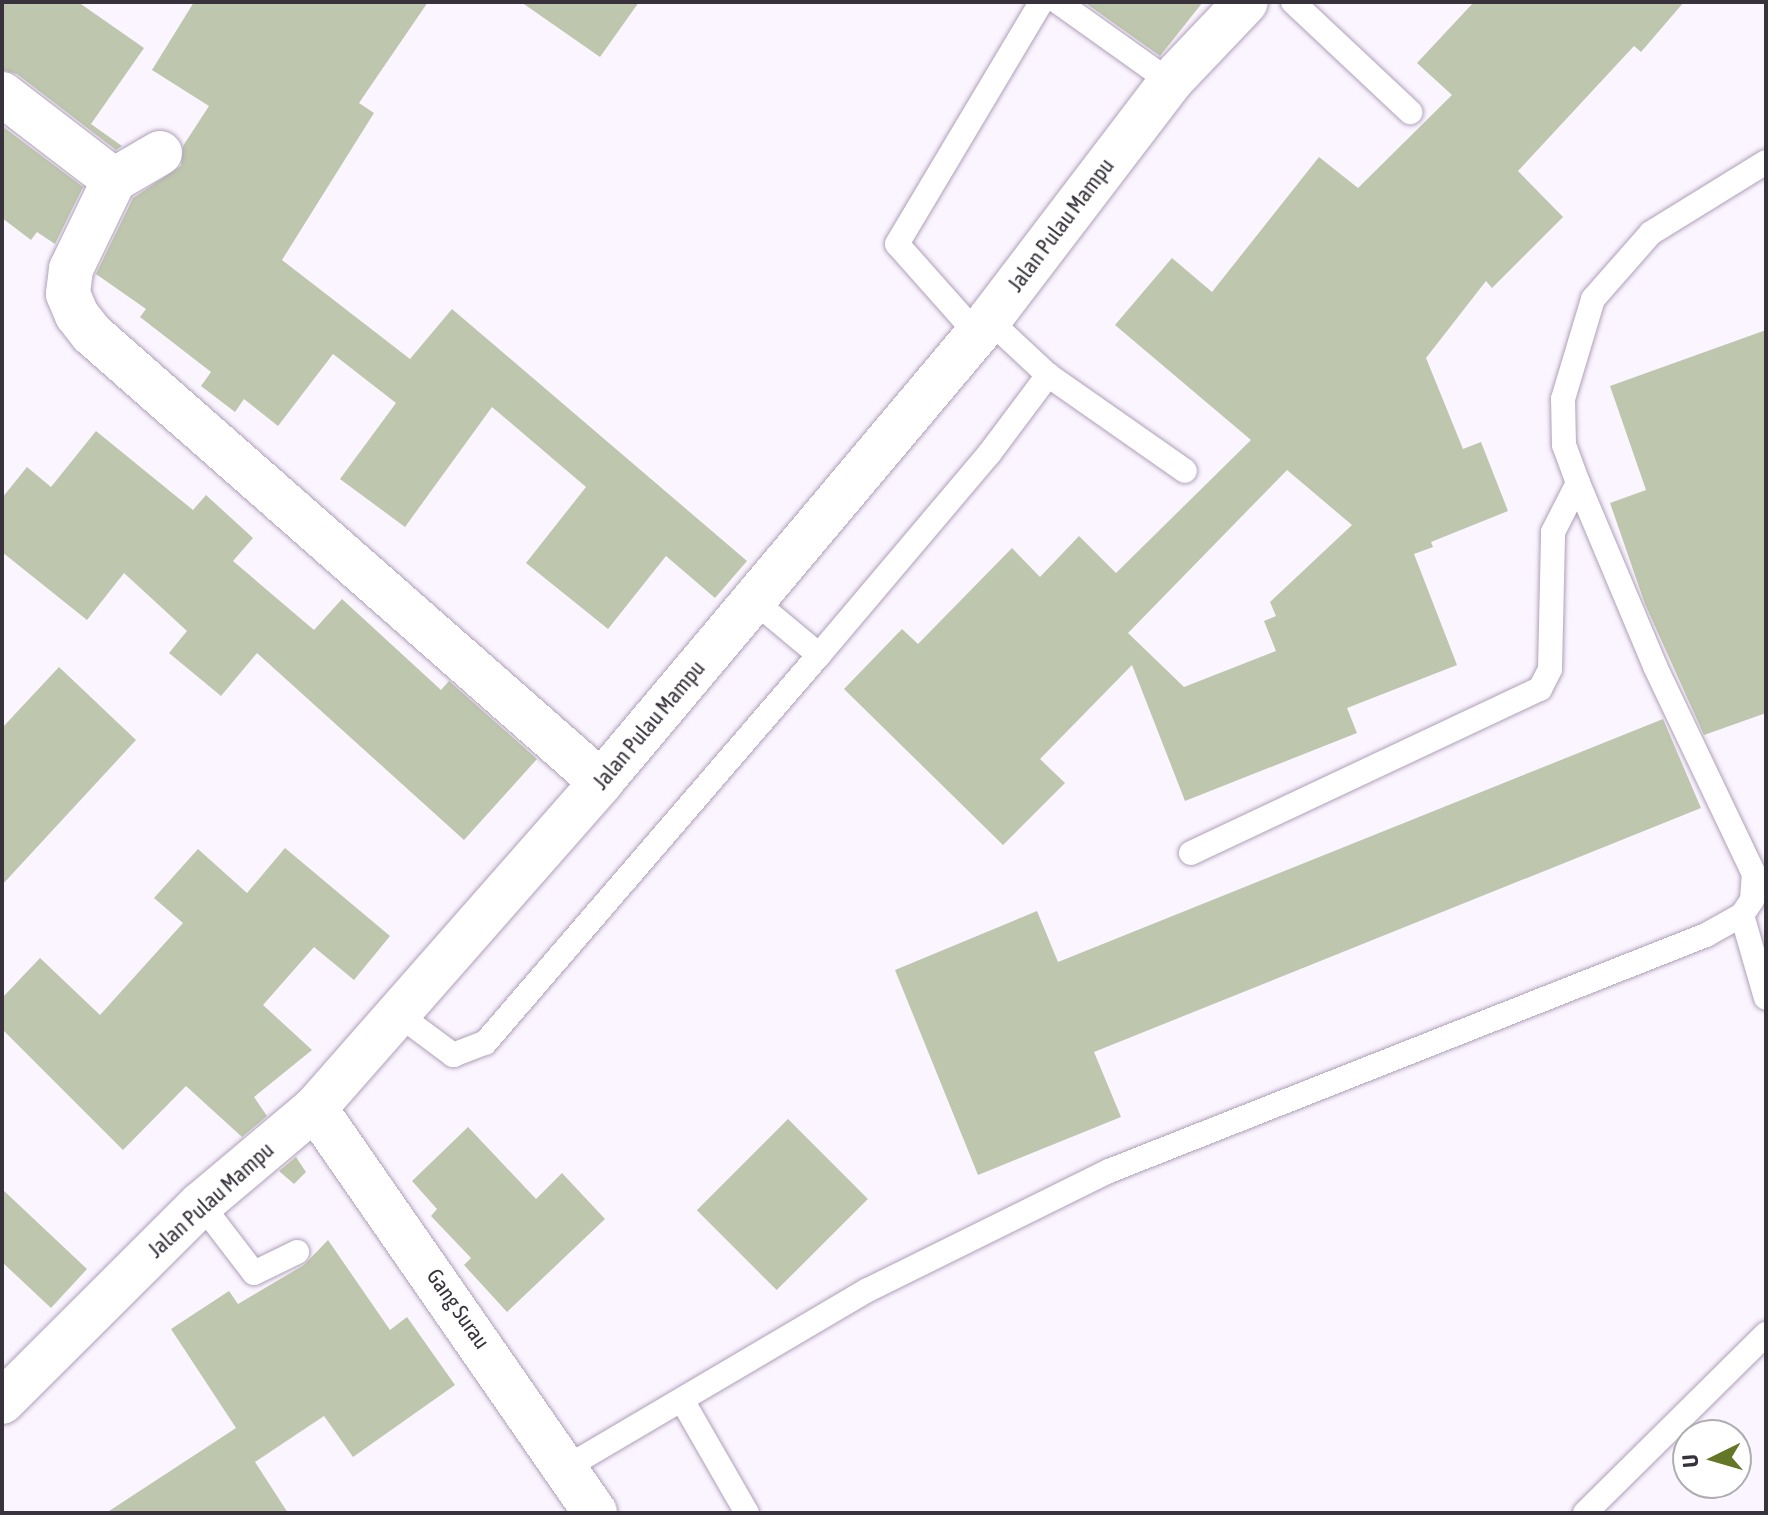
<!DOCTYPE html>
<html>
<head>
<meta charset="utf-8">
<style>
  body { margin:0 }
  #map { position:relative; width:1768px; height:1515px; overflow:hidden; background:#fbf5ff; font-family:"Asap Condensed",sans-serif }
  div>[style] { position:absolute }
  .building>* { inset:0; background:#bec7ad; transform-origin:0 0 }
  .roads { filter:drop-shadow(0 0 2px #afa0b8) drop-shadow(0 0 2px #afa0b8) }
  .service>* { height:24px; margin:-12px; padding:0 12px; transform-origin:12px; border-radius:12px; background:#fff }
  .minor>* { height:44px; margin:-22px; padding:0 22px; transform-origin:22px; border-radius:22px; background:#fff }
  span { translate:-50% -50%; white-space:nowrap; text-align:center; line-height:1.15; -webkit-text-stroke:6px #fff; paint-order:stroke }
  .street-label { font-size:22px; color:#38323c }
  .frame { position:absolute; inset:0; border:4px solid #38323c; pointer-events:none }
  .north { position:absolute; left:1672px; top:1419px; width:80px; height:80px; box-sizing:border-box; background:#fff; border:2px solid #afadb1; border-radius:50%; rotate:265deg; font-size:22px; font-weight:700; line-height:32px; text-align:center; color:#38323c }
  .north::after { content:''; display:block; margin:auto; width:28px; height:36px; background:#637726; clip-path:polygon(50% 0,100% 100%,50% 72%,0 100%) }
</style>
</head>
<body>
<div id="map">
  <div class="building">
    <i style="clip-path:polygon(2px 2px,78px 2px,144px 48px,91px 124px,122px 146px,116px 150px,17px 74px,2px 70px)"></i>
    <i style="clip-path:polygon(194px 2px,428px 2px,359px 103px,374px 113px,282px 260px,410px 359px,452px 309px,747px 561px,715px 598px,666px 556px,608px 629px,526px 563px,586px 487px,492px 407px,405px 527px,340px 479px,396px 403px,333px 354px,278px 426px,244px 399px,235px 412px,201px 386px,211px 372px,140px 317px,146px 309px,96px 274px,133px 198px,181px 166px,183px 146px,209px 106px,152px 70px)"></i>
    <i style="clip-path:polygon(521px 2px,639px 2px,600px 57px)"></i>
    <i style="clip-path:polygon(1084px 2px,1203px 2px,1160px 56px)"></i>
    <i style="clip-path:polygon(evenodd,1474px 2px,1684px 2px,1641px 52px,1634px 46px,1518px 171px,1563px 217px,1492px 288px,1486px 281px,1426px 358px,1463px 449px,1481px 442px,1508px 511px,1431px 542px,1433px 547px,1414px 554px,1457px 665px,1347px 708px,1357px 733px,1185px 801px,1132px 665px,1040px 759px,1065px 783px,1003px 845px,844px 689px,902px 629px,918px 644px,1012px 548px,1040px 577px,1079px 536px,1116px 573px,1251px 440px,1115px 325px,1172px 258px,1212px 292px,1319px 157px,1358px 188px,1452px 95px,1417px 63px,1474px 2px,1287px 470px,1352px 525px,1270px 602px,1276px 616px,1264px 621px,1276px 651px,1184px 687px,1128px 633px,1287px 470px)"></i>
    <i style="clip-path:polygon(2px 126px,83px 187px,55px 244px,37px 232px,31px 240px,2px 218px)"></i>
    <i style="clip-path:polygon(1766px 330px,1766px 713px,1704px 735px,1645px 604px,1610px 503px,1646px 490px,1610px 386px)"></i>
    <i style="clip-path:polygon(96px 431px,193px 510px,206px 495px,253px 538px,233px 561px,314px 630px,342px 599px,441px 690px,449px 681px,537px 759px,464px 840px,257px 653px,221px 696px,169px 653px,187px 631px,124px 573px,87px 620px,2px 552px,2px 498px,27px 467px,51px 487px)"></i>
    <i style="clip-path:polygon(59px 667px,136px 740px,2px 885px,2px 728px)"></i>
    <i style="clip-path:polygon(1663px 719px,1701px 808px,1094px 1052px,1121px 1117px,978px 1175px,895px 970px,1037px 911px,1058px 962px)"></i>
    <i style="clip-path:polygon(285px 848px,390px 936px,354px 980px,314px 947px,263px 1005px,312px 1050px,254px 1097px,267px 1116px,242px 1137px,186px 1086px,123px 1150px,2px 1029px,2px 998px,40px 958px,100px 1015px,183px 923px,154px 898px,198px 849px,247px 893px)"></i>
    <i style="left:788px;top:1119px;width:113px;height:129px;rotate:45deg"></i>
    <i style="clip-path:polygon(468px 1127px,536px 1199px,562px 1173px,605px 1219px,507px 1312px,464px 1265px,471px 1258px,431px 1216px,437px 1209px,412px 1181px)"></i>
    <i style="clip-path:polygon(296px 1157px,306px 1172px,294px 1184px,279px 1171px)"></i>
    <i style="clip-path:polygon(2px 1189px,87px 1269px,51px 1308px,2px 1262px)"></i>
    <i style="clip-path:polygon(328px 1240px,390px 1330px,407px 1317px,455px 1385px,353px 1457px,324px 1416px,255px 1462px,288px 1513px,106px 1513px,236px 1428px,171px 1329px,229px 1291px,238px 1304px,304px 1265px)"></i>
  </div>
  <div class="roads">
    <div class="service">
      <i style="left:1058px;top:2px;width:138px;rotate:35.5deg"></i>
      <i style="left:1293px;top:2px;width:161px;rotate:43.2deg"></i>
      <i style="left:977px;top:334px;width:120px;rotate:-131.6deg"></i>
      <i style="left:897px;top:244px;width:282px;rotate:-59.2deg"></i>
      <i style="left:1048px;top:375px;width:167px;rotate:35deg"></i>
      <i style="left:753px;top:600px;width:86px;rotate:39.8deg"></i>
      <i style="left:1191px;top:853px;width:386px;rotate:-25.2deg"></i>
      <i style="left:1540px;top:689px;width:22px;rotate:-63deg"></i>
      <i style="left:1550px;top:669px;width:137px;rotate:-88.7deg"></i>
      <i style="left:1553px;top:532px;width:55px;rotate:-63deg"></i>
      <i style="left:1742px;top:915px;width:86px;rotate:73.9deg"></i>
      <i style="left:398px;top:1014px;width:69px;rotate:36.7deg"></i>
      <i style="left:453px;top:1055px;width:34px;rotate:-21deg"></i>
      <i style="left:485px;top:1043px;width:512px;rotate:-49.28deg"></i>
      <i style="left:819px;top:655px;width:263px;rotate:-49.8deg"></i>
      <i style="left:989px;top:454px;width:99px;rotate:-53.2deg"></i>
      <i style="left:1048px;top:375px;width:81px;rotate:-137deg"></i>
      <i style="left:201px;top:1204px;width:87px;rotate:52.5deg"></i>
      <i style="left:254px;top:1273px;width:48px;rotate:-26deg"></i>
      <i style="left:682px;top:1400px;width:130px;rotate:60.1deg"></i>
      <i style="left:567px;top:1467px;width:349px;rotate:-30.5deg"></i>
      <i style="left:868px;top:1290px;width:269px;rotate:-26.3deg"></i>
      <i style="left:1109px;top:1171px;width:642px;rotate:-21.57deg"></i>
      <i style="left:1706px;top:935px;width:41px;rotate:-29.1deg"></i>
      <i style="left:1742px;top:915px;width:18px;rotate:-56deg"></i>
      <i style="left:1752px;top:900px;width:26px;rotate:-86deg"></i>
      <i style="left:1754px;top:874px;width:230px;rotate:-115.5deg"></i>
      <i style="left:1655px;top:666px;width:199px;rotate:-112.8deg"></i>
      <i style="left:1578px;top:483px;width:40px;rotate:-110.2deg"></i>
      <i style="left:1564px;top:445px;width:46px;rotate:-91.2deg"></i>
      <i style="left:1563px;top:399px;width:104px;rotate:-73.3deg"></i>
      <i style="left:1593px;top:299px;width:88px;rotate:-48.7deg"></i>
      <i style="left:1651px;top:233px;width:135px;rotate:-31.7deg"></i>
      <i style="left:1585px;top:1513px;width:255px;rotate:-44.7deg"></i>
    </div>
    <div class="minor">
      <i style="left:2px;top:94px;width:141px;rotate:37.5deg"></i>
      <i style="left:160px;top:153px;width:53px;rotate:149.6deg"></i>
      <i style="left:114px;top:180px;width:99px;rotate:115.8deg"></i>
      <i style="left:71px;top:269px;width:25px;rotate:97deg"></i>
      <i style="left:68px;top:294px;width:23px;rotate:67deg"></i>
      <i style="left:77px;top:315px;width:24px;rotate:52deg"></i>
      <i style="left:92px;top:334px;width:678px;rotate:41.35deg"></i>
      <i style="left:315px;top:1108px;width:492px;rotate:55.3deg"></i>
      <i style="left:2px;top:1402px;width:281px;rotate:-44.9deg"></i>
      <i style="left:201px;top:1204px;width:149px;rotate:-40.1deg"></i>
      <i style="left:315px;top:1108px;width:434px;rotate:-48.7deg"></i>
      <i style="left:601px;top:782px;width:603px;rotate:-49.98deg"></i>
      <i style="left:989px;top:320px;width:299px;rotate:-52.7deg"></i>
      <i style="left:1170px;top:82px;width:110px;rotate:-46.5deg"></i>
    </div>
  </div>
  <div class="street-label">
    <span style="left:1061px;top:225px;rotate:-53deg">Jalan Pulau Mampu</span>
    <span style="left:649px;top:725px;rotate:-50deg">Jalan Pulau Mampu</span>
    <span style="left:211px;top:1200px;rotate:-42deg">Jalan Pulau Mampu</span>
    <span style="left:458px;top:1309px;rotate:55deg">Gang Surau</span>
  </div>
  <div class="frame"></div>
  <div class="north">U</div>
</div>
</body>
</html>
